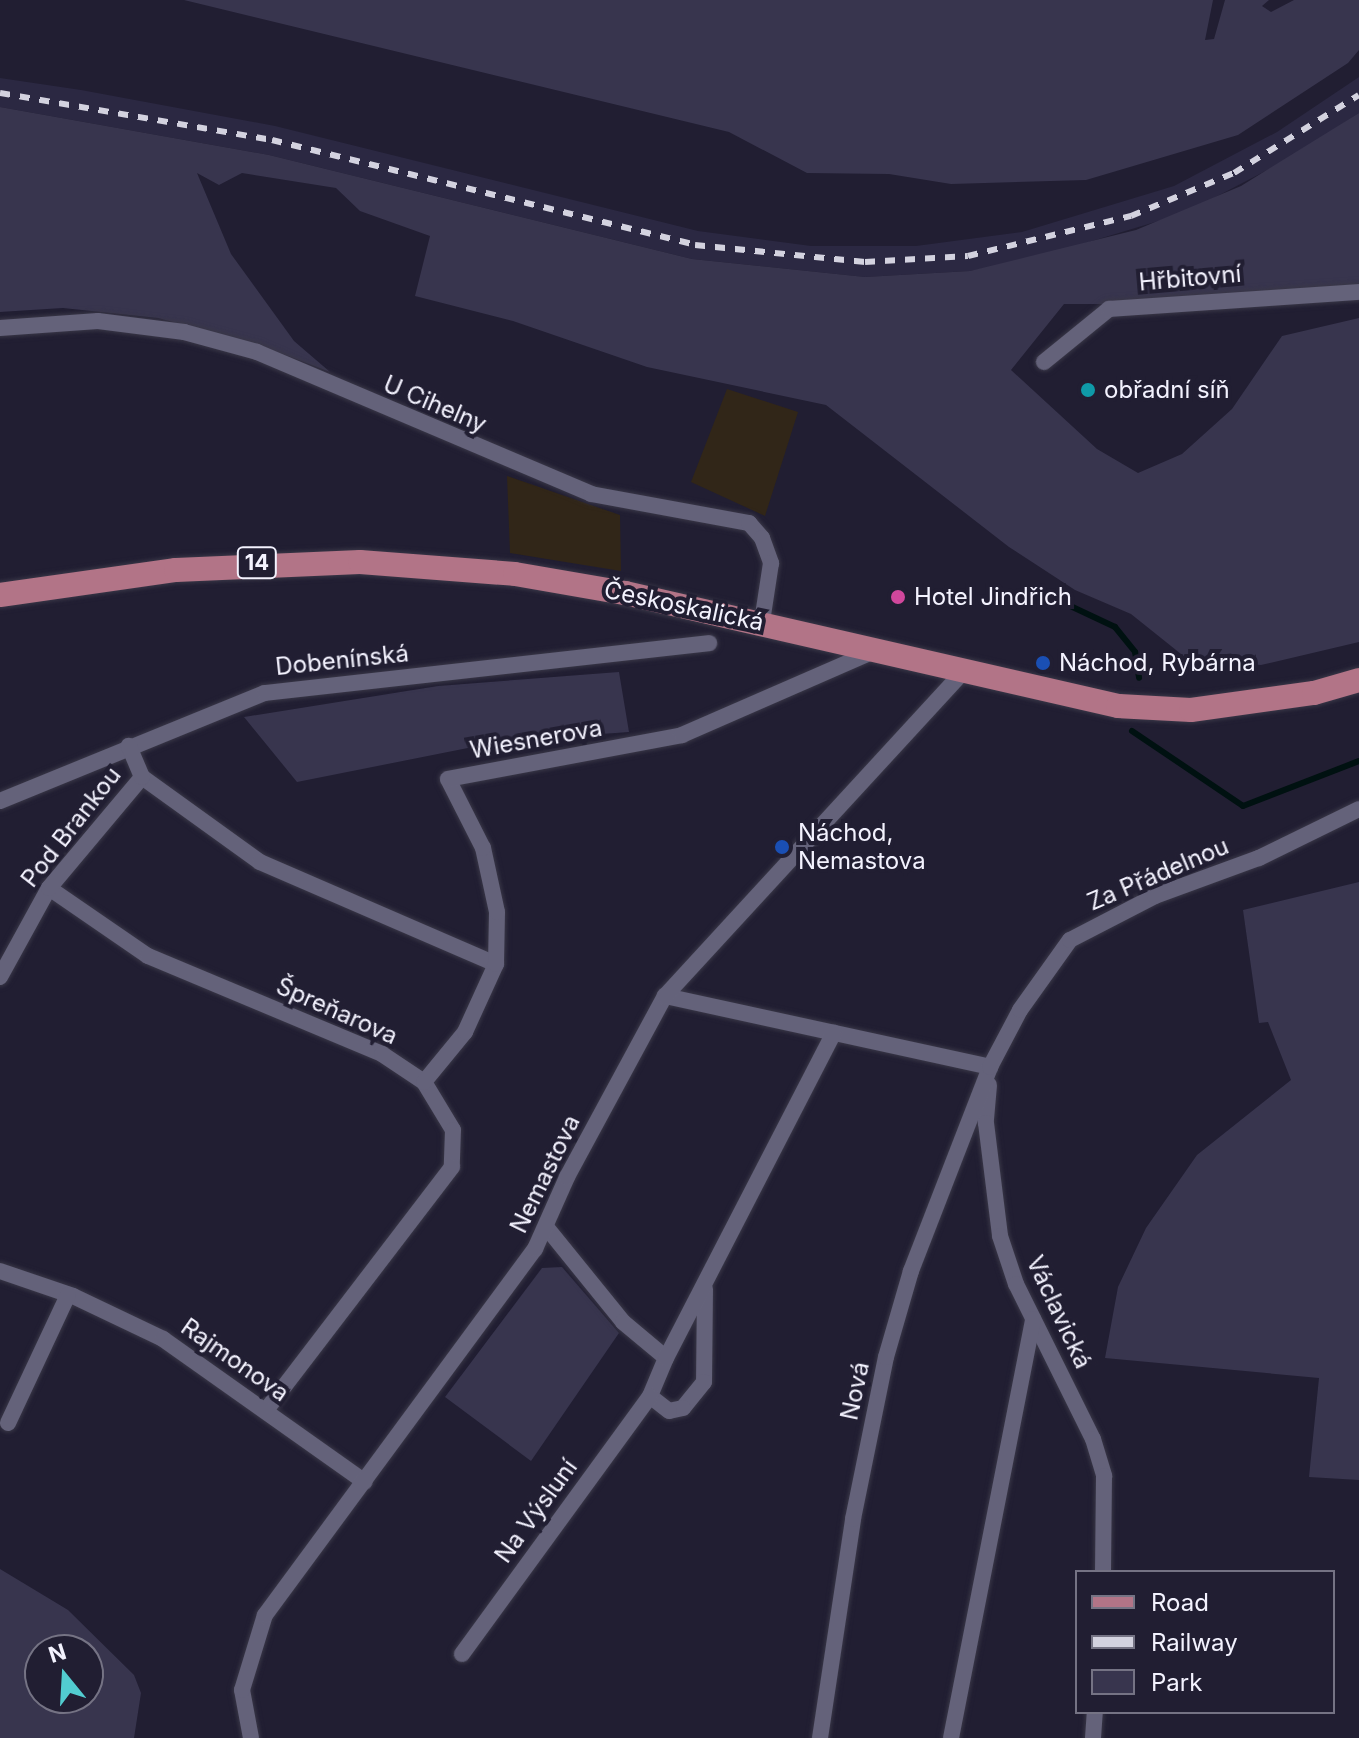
<!DOCTYPE html>
<html>
<head>
<meta charset="utf-8">
<style>
  body { margin:0 }
  #map { position:relative; width:1359px; height:1738px; overflow:hidden; background:#211e32; font-family:Inter,sans-serif }
  div>[style] { position:absolute }
  .built>* { inset:0; background:#2b2842 }
  .industrial>* { inset:0; background:#312618 }
  .green>* { inset:0; background:#38354e }
  .stream>* { height:6px; margin:-3px; padding:0 3px; transform-origin:3px; border-radius:3px; background:#011 }
  .roads { filter:drop-shadow(0 0 2px #393747) drop-shadow(0 0 2px #393747) }
  .street>* { height:16px; margin:-8px; padding:0 8px; transform-origin:8px; border-radius:8px; background:#64627a }
  .primary>* { height:24px; margin:-12px; padding:0 12px; transform-origin:12px; border-radius:12px; background:#b27487 }
  .rail>* { height:6px; margin-top:-3px; transform-origin:0; background:repeating-linear-gradient(90deg,#d3d2df 0 10px,transparent 0 20px) }
  .dots>* { width:22px; height:22px; translate:-50% -50%; box-sizing:border-box; border:4px solid #211e32; border-radius:50% }
  span { translate:-50% -50%; white-space:nowrap; text-align:center; line-height:1.15; -webkit-text-stroke:8px #211e32; paint-order:stroke }
  .shield-label span { padding:2px 6px; background:#211e32; border:2px solid; border-radius:6px; -webkit-text-stroke-width:0 }
  .shield-label { font-size:22px; color:#f3f2fe; font-weight:700 }
  .street-label { font-size:24px; color:#f3f2fe }
  .poi-label { font-size:24px; color:#f3f2fe }
  .left { translate:0 -50%; text-align:left }
  .legend { position:absolute; left:1075px; top:1570px; width:260px; height:144px; box-sizing:border-box; background:#211e32; border:2px solid #757384; margin:0; padding:10px 14px; list-style:none; font-size:24px; color:#f3f2fe }
  .legend li { display:flex; align-items:center; gap:16px; height:40px }
  .legend b { width:40px; border:2px solid #757384 }
  .north { position:absolute; left:24px; top:1634px; width:80px; height:80px; box-sizing:border-box; background:#211e32; border:2px solid #757384; border-radius:50%; rotate:342deg; font-size:22px; font-weight:700; line-height:32px; text-align:center; color:#f3f2fe }
  .north::after { content:''; display:block; margin:auto; width:28px; height:36px; background:#52ccd0; clip-path:polygon(50% 0,100% 100%,50% 72%,0 100%) }
</style>
</head>
<body>
<div id="map">
  <div class="built">
    <i style="clip-path:polygon(1359px 77px,1359px 113px,1292px 157px,1185px 213px,1029px 260px,970px 271px,865px 277px,692px 259px,269px 155px,0 107px,0 78px,81px 90px,275px 126px,698px 231px,811px 246px,916px 246px,1022px 232px,1174px 186px,1277px 132px)"></i>
  </div>
  <div class="industrial">
    <i style="clip-path:polygon(727px 389px,798px 412px,765px 516px,691px 482px)"></i>
    <i style="clip-path:polygon(507px 476px,620px 515px,621px 571px,510px 553px)"></i>
  </div>
  <div class="green">
    <i style="clip-path:polygon(184px 0,1213px 0,1205px 40px,1214px 39px,1225px 0,1269px 0,1262px 6px,1271px 12px,1294px 0,1359px 0,1359px 50px,1348px 63px,1238px 135px,1086px 180px,951px 184px,889px 174px,807px 173px,729px 132px)"></i>
    <i style="clip-path:polygon(0 107px,269px 155px,692px 259px,865px 277px,970px 271px,1136px 230px,1241px 186px,1359px 113px,1359px 286px,1149px 304px,1064px 304px,1011px 370px,1097px 449px,1138px 473px,1182px 454px,1232px 409px,1282px 336px,1359px 318px,1359px 642px,1261px 665px,1186px 658px,1131px 614px,1075px 590px,1009px 547px,826px 405px,647px 367px,513px 321px,415px 296px,430px 236px,360px 211px,336px 188px,242px 173px,219px 185px,197px 173px,231px 254px,294px 341px,330px 372px,259px 345px,158px 318px,63px 308px,0 312px)"></i>
    <i style="clip-path:polygon(619px 672px,629px 732px,503px 741px,297px 782px,244px 717px,438px 686px)"></i>
    <i style="clip-path:polygon(1359px 882px,1359px 1480px,1309px 1477px,1319px 1378px,1105px 1358px,1118px 1287px,1146px 1228px,1197px 1155px,1291px 1080px,1268px 1022px,1259px 1023px,1243px 910px)"></i>
    <i style="clip-path:polygon(562px 1267px,619px 1333px,531px 1461px,445px 1397px,542px 1268px)"></i>
    <i style="clip-path:polygon(evenodd,0 1569px,68px 1610px,134px 1675px,141px 1693px,134px 1738px,0 1738px,0 1569px,40px 1650px,88px 1650px,88px 1698px,40px 1698px,40px 1650px)"></i>
  </div>
  <div class="stream">
    <i style="left:1030px;top:587px;width:94px;rotate:25.2deg"></i>
    <i style="left:1115px;top:627px;width:32px;rotate:51deg"></i>
    <i style="left:1135px;top:652px;width:26px;rotate:81deg"></i>
    <i style="left:1132px;top:731px;width:134px;rotate:34deg"></i>
    <i style="left:1243px;top:806px;width:124px;rotate:-21.2deg"></i>
  </div>
  <div class="roads">
    <div class="street">
      <i style="left:0;top:328px;width:98px;rotate:-4.1deg"></i>
      <i style="left:98px;top:321px;width:87px;rotate:7.3deg"></i>
      <i style="left:184px;top:332px;width:76px;rotate:15.3deg"></i>
      <i style="left:257px;top:352px;width:363px;rotate:23deg"></i>
      <i style="left:591px;top:494px;width:161px;rotate:10.4deg"></i>
      <i style="left:749px;top:523px;width:20px;rotate:49deg"></i>
      <i style="left:762px;top:538px;width:27px;rotate:70deg"></i>
      <i style="left:771px;top:563px;width:60px;rotate:98.7deg"></i>
      <i style="left:1044px;top:362px;width:84px;rotate:-39.2deg"></i>
      <i style="left:1109px;top:309px;width:251px;rotate:-3.9deg"></i>
      <i style="left:142px;top:777px;width:145px;rotate:35.8deg"></i>
      <i style="left:260px;top:862px;width:257px;rotate:23.4deg"></i>
      <i style="left:0;top:801px;width:286px;rotate:-22.2deg"></i>
      <i style="left:265px;top:693px;width:447px;rotate:-6.4deg"></i>
      <i style="left:49px;top:888px;width:120px;rotate:34.5deg"></i>
      <i style="left:148px;top:956px;width:254px;rotate:22.7deg"></i>
      <i style="left:382px;top:1054px;width:50px;rotate:33.7deg"></i>
      <i style="left:424px;top:1082px;width:56px;rotate:58.9deg"></i>
      <i style="left:453px;top:1130px;width:37px;rotate:92deg"></i>
      <i style="left:452px;top:1167px;width:306px;rotate:127.4deg"></i>
      <i style="left:0;top:977px;width:102px;rotate:-61.2deg"></i>
      <i style="left:49px;top:888px;width:145px;rotate:-50deg"></i>
      <i style="left:142px;top:777px;width:34px;rotate:-113deg"></i>
      <i style="left:665px;top:996px;width:333px;rotate:12.3deg"></i>
      <i style="left:424px;top:1082px;width:65px;rotate:-50.6deg"></i>
      <i style="left:465px;top:1032px;width:75px;rotate:-65.5deg"></i>
      <i style="left:496px;top:964px;width:52px;rotate:-88.9deg"></i>
      <i style="left:497px;top:912px;width:66px;rotate:-102.3deg"></i>
      <i style="left:483px;top:848px;width:77px;rotate:-116.9deg"></i>
      <i style="left:448px;top:779px;width:238px;rotate:-10.6deg"></i>
      <i style="left:682px;top:735px;width:210px;rotate:-23.6deg"></i>
      <i style="left:989px;top:1085px;width:38px;rotate:95deg"></i>
      <i style="left:986px;top:1123px;width:114px;rotate:82.9deg"></i>
      <i style="left:1000px;top:1236px;width:51px;rotate:71.6deg"></i>
      <i style="left:1016px;top:1284px;width:173px;rotate:63.6deg"></i>
      <i style="left:1093px;top:1439px;width:39px;rotate:73deg"></i>
      <i style="left:1104px;top:1476px;width:96px;rotate:90.6deg"></i>
      <i style="left:547px;top:1228px;width:121px;rotate:51deg"></i>
      <i style="left:623px;top:1322px;width:56px;rotate:39.9deg"></i>
      <i style="left:0;top:1271px;width:77px;rotate:18.9deg"></i>
      <i style="left:73px;top:1296px;width:100px;rotate:25.5deg"></i>
      <i style="left:163px;top:1339px;width:247px;rotate:35.3deg"></i>
      <i style="left:705px;top:1289px;width:93px;rotate:90.6deg"></i>
      <i style="left:704px;top:1382px;width:33px;rotate:129deg"></i>
      <i style="left:683px;top:1408px;width:14px;rotate:168deg"></i>
      <i style="left:669px;top:1411px;width:24px;rotate:-142deg"></i>
      <i style="left:650px;top:1396px;width:41px;rotate:-67.2deg"></i>
      <i style="left:666px;top:1358px;width:366px;rotate:-62.7deg"></i>
      <i style="left:8px;top:1423px;width:141px;rotate:-64.9deg"></i>
      <i style="left:462px;top:1654px;width:319px;rotate:-53.9deg"></i>
      <i style="left:251px;top:1738px;width:49px;rotate:-100.6deg"></i>
      <i style="left:242px;top:1690px;width:78px;rotate:-73deg"></i>
      <i style="left:265px;top:1615px;width:455px;rotate:-53.6deg"></i>
      <i style="left:535px;top:1249px;width:79px;rotate:-66deg"></i>
      <i style="left:567px;top:1177px;width:206px;rotate:-61.6deg"></i>
      <i style="left:665px;top:996px;width:442px;rotate:-47.4deg"></i>
      <i style="left:820px;top:1738px;width:221px;rotate:-81.4deg"></i>
      <i style="left:853px;top:1519px;width:165px;rotate:-78.5deg"></i>
      <i style="left:886px;top:1357px;width:90px;rotate:-73.8deg"></i>
      <i style="left:911px;top:1271px;width:219px;rotate:-68.8deg"></i>
      <i style="left:990px;top:1067px;width:64px;rotate:-62.2deg"></i>
      <i style="left:1020px;top:1010px;width:86px;rotate:-54.5deg"></i>
      <i style="left:1070px;top:940px;width:96px;rotate:-27.4deg"></i>
      <i style="left:1155px;top:896px;width:111px;rotate:-20.1deg"></i>
      <i style="left:1259px;top:858px;width:111px;rotate:-26.1deg"></i>
      <i style="left:951px;top:1738px;width:427px;rotate:-78.9deg"></i>
      <i style="left:1093px;top:1738px;width:26px;rotate:-86deg"></i>
    </div>
    <div class="primary">
      <i style="left:0;top:595px;width:178px;rotate:-8.1deg"></i>
      <i style="left:176px;top:570px;width:184px;rotate:-2.5deg"></i>
      <i style="left:360px;top:562px;width:155px;rotate:4.4deg"></i>
      <i style="left:515px;top:574px;width:112px;rotate:9.8deg"></i>
      <i style="left:625px;top:593px;width:506px;rotate:12.91deg"></i>
      <i style="left:1118px;top:706px;width:73px;rotate:3.1deg"></i>
      <i style="left:1191px;top:710px;width:124px;rotate:-7.9deg"></i>
      <i style="left:1314px;top:693px;width:47px;rotate:-16.1deg"></i>
    </div>
  </div>
  <div class="rail">
    <i style="left:0;top:93px;width:276px;rotate:9.8deg"></i>
    <i style="left:272px;top:140px;width:436px;rotate:13.9deg"></i>
    <i style="left:695px;top:245px;width:171px;rotate:5.7deg"></i>
    <i style="left:865px;top:262px;width:103px;rotate:-3.3deg"></i>
    <i style="left:968px;top:256px;width:168px;rotate:-13.8deg"></i>
    <i style="left:1131px;top:216px;width:112px;rotate:-22.7deg"></i>
    <i style="left:1234px;top:173px;width:147px;rotate:-32deg"></i>
  </div>
  <div class="dots">
    <i style="left:1088px;top:390px;background:#0f9aa8"></i>
    <i style="left:898px;top:597px;background:#d1479c"></i>
    <i style="left:1043px;top:663px;background:#1a4fb4"></i>
    <i style="left:782px;top:847px;background:#1a4fb4"></i>
  </div>
  <div class="shield-label">
    <span style="left:257px;top:563px">14</span>
  </div>
  <div class="street-label">
    <span style="left:1190px;top:278px;rotate:-5deg">Hřbitovní</span>
    <span style="left:435px;top:404px;rotate:23deg">U Cihelny</span>
    <span style="left:684px;top:606px;rotate:12deg">Českoskalická</span>
    <span style="left:342px;top:660px;rotate:-6deg">Dobenínská</span>
    <span style="left:536px;top:739px;rotate:-10deg">Wiesnerova</span>
    <span style="left:71px;top:827px;rotate:-52deg">Pod Brankou</span>
    <span style="left:1158px;top:874px;rotate:-23deg">Za Přádelnou</span>
    <span style="left:337px;top:1011px;rotate:24deg">Špreňarova</span>
    <span style="left:545px;top:1174px;rotate:-64deg">Nemastova</span>
    <span style="left:1059px;top:1312px;rotate:65deg">Václavická</span>
    <span style="left:235px;top:1360px;rotate:35deg">Rajmonova</span>
    <span style="left:855px;top:1391px;rotate:-78deg">Nová</span>
    <span style="left:536px;top:1511px;rotate:-54deg">Na Výsluní</span>
  </div>
  <div class="poi-label">
    <span class="left" style="left:1104px;top:390px">obřadní síň</span>
    <span class="left" style="left:914px;top:597px">Hotel Jindřich</span>
    <span class="left" style="left:1059px;top:663px">Náchod, Rybárna</span>
    <span class="left" style="left:798px;top:847px">Náchod,<br>Nemastova</span>
  </div>
  <ul class="legend">
  <li><b style="height:10px;background:#b27487"></b>Road</li>
  <li><b style="height:10px;background:#d3d2df"></b>Railway</li>
  <li><b style="height:22px;background:#38354e"></b>Park</li>
  </ul>
  <div class="north">N</div>
</div>
</body>
</html>
